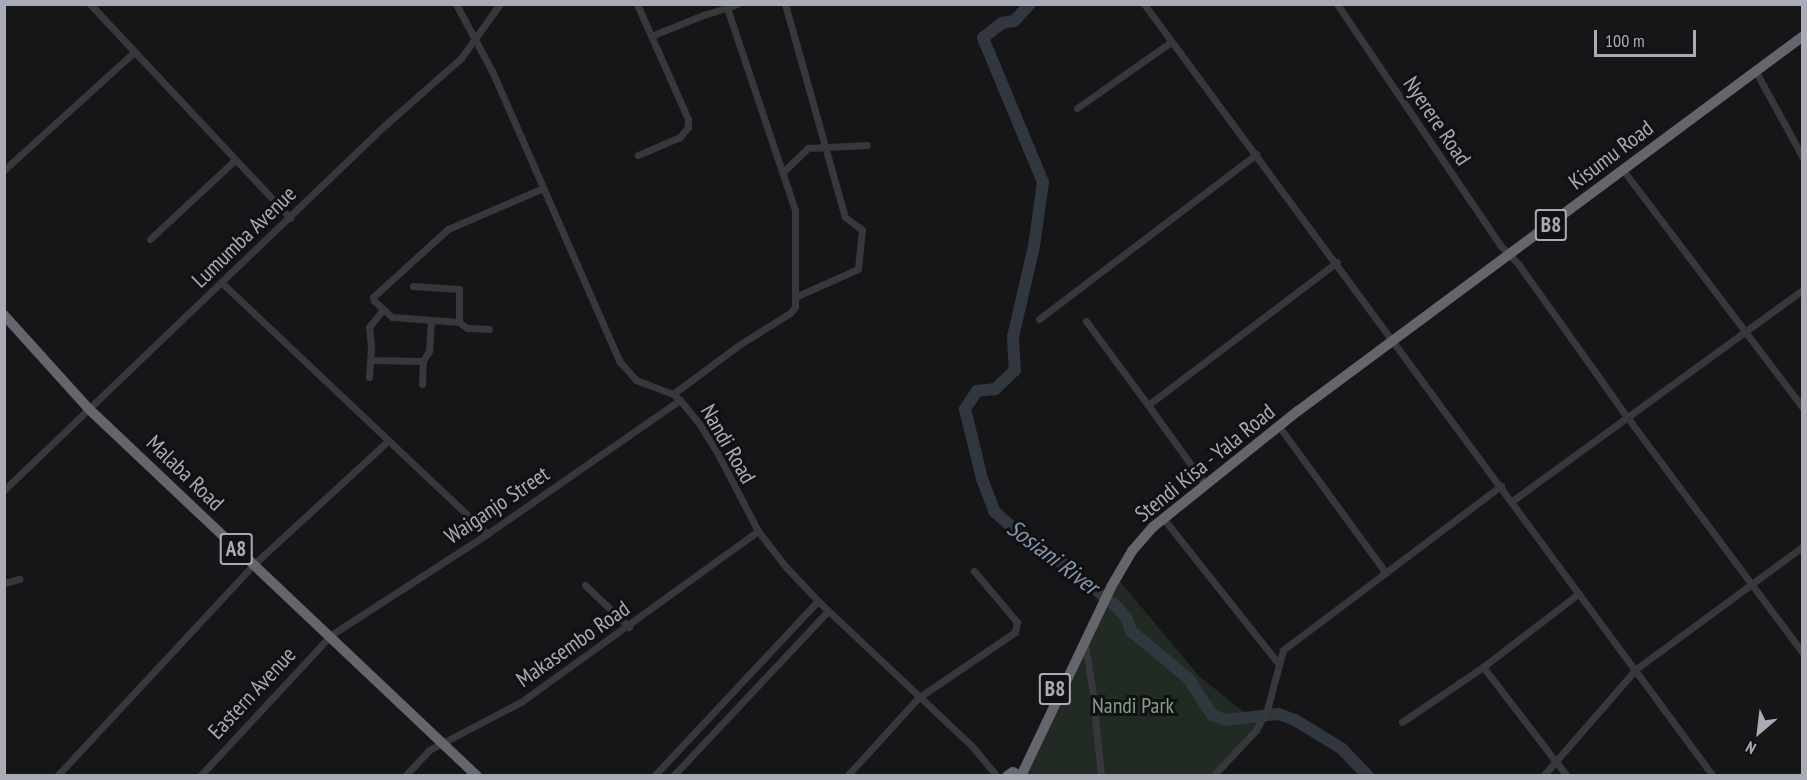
<!DOCTYPE html>
<html>
<head>
<meta charset="utf-8">
<style>
  body { margin:0 }
  #map { position:relative; width:1807px; height:780px; overflow:hidden; background:#161618; font-family:"PT Sans Narrow",sans-serif }
  div>[style] { position:absolute }
  .green>* { inset:0; background:#222a24 }
  .river>* { height:12px; margin:-6px; padding:0 6px; transform-origin:6px; border-radius:6px; background:#30373f }
  .minor>* { height:7px; margin:-3.5px; padding:0 3.5px; transform-origin:3.5px; border-radius:3.5px; background:#37383c }
  .highway>* { height:10px; margin:-5px; padding:0 5px; transform-origin:5px; border-radius:5px; background:#64656d }
  span { translate:-50% -50%; white-space:nowrap; text-align:center; line-height:1.15; -webkit-text-stroke:6px #111113; paint-order:stroke }
  .shield-label span { padding:2px 4px; background:#111113; border:2px solid; border-radius:4px; -webkit-text-stroke-width:0 }
  .shield-label { font-size:21px; color:#a9acb6; font-weight:700 }
  .street-label { font-size:22px; color:#a9acb6 }
  .park-label { font-size:22px; color:#82a086 }
  .water-label { font-size:24px; color:#8397ae; font-style:italic }
  .frame { position:absolute; inset:0; border:6px solid #a9acb6; pointer-events:none }
  .north { position:absolute; left:1729px; top:702px; width:60px; height:60px; -webkit-text-stroke:4px #111113; paint-order:stroke; rotate:208deg; font-size:16px; font-weight:700; line-height:24px; text-align:center; color:#a9acb6 }
  .north::after { content:''; display:block; margin:auto; width:21px; height:27px; background:#a9acb6; clip-path:polygon(50% 0,100% 100%,50% 72%,0 100%) }
  .scale { position:absolute; left:1594px; top:30px; width:102px; height:27px; box-sizing:border-box; border:3px solid #a9acb6; border-top:0; padding-left:8px; font-size:18px; line-height:21px; white-space:nowrap; color:#a9acb6; -webkit-text-stroke:4px #111113; paint-order:stroke }
</style>
</head>
<body>
<div id="map">
  <div class="green">
    <i style="clip-path:polygon(1117px 578px,1199px 676px,1241px 710px,1250px 714px,1265px 709px,1255px 729px,1212px 775px,1021px 775px)"></i>
  </div>
  <div class="river">
    <i style="left:1030px;top:4px;width:23px;rotate:133deg"></i>
    <i style="left:1014px;top:21px;width:12px;rotate:171deg"></i>
    <i style="left:1002px;top:23px;width:24px;rotate:142deg"></i>
    <i style="left:983px;top:38px;width:156px;rotate:67.4deg"></i>
    <i style="left:1043px;top:182px;width:65px;rotate:98deg"></i>
    <i style="left:1034px;top:246px;width:93px;rotate:103deg"></i>
    <i style="left:1013px;top:337px;width:33px;rotate:87deg"></i>
    <i style="left:1015px;top:370px;width:28px;rotate:136deg"></i>
    <i style="left:995px;top:389px;width:18px;rotate:174deg"></i>
    <i style="left:977px;top:391px;width:22px;rotate:124deg"></i>
    <i style="left:965px;top:409px;width:72px;rotate:76.3deg"></i>
    <i style="left:982px;top:479px;width:34px;rotate:69deg"></i>
    <i style="left:994px;top:511px;width:55px;rotate:42.1deg"></i>
    <i style="left:1035px;top:548px;width:38px;rotate:29deg"></i>
    <i style="left:1068px;top:566px;width:65px;rotate:40deg"></i>
    <i style="left:1118px;top:608px;width:14px;rotate:51deg"></i>
    <i style="left:1127px;top:619px;width:13px;rotate:72deg"></i>
    <i style="left:1131px;top:631px;width:75px;rotate:39.6deg"></i>
    <i style="left:1189px;top:679px;width:43px;rotate:57.4deg"></i>
    <i style="left:1212px;top:715px;width:14px;rotate:21deg"></i>
    <i style="left:1225px;top:720px;width:54px;rotate:-6.3deg"></i>
    <i style="left:1279px;top:714px;width:17px;rotate:21deg"></i>
    <i style="left:1295px;top:720px;width:54px;rotate:31.3deg"></i>
    <i style="left:1341px;top:748px;width:39px;rotate:46deg"></i>
  </div>
  <div class="minor">
    <i style="left:90px;top:4px;width:293px;rotate:46.9deg"></i>
    <i style="left:456px;top:4px;width:76px;rotate:61.8deg"></i>
    <i style="left:492px;top:71px;width:318px;rotate:66.3deg"></i>
    <i style="left:620px;top:362px;width:24px;rotate:48deg"></i>
    <i style="left:636px;top:380px;width:40px;rotate:21deg"></i>
    <i style="left:673px;top:394px;width:9px;rotate:41deg"></i>
    <i style="left:680px;top:400px;width:32px;rotate:51deg"></i>
    <i style="left:700px;top:425px;width:36px;rotate:58deg"></i>
    <i style="left:719px;top:456px;width:85px;rotate:62.5deg"></i>
    <i style="left:758px;top:531px;width:46px;rotate:52.1deg"></i>
    <i style="left:786px;top:567px;width:47px;rotate:46.7deg"></i>
    <i style="left:818px;top:601px;width:210px;rotate:43.3deg"></i>
    <i style="left:971px;top:745px;width:40px;rotate:50deg"></i>
    <i style="left:637px;top:4px;width:126px;rotate:66.1deg"></i>
    <i style="left:688px;top:119px;width:8px;rotate:90deg"></i>
    <i style="left:688px;top:127px;width:13px;rotate:129deg"></i>
    <i style="left:680px;top:137px;width:46px;rotate:156.8deg"></i>
    <i style="left:785px;top:4px;width:221px;rotate:74.3deg"></i>
    <i style="left:845px;top:217px;width:21px;rotate:37deg"></i>
    <i style="left:862px;top:230px;width:39px;rotate:96deg"></i>
    <i style="left:858px;top:269px;width:69px;rotate:156deg"></i>
    <i style="left:1144px;top:4px;width:959px;rotate:53.61deg"></i>
    <i style="left:1337px;top:4px;width:291px;rotate:55.9deg"></i>
    <i style="left:1500px;top:245px;width:28px;rotate:46deg"></i>
    <i style="left:1519px;top:265px;width:186px;rotate:54.6deg"></i>
    <i style="left:1627px;top:417px;width:293px;rotate:53.3deg"></i>
    <i style="left:727px;top:8px;width:11px;rotate:-22deg"></i>
    <i style="left:651px;top:36px;width:59px;rotate:-21.8deg"></i>
    <i style="left:706px;top:14px;width:22px;rotate:-16deg"></i>
    <i style="left:727px;top:8px;width:213px;rotate:71.4deg"></i>
    <i style="left:795px;top:210px;width:97px;rotate:90deg"></i>
    <i style="left:795px;top:307px;width:8px;rotate:130deg"></i>
    <i style="left:790px;top:313px;width:60px;rotate:147.9deg"></i>
    <i style="left:739px;top:345px;width:82px;rotate:143.4deg"></i>
    <i style="left:1756px;top:72px;width:96px;rotate:61.3deg"></i>
    <i style="left:1077px;top:108px;width:115px;rotate:-35.1deg"></i>
    <i style="left:4px;top:170px;width:176px;rotate:-42.2deg"></i>
    <i style="left:1623px;top:170px;width:297px;rotate:52.9deg"></i>
    <i style="left:783px;top:172px;width:35px;rotate:-44deg"></i>
    <i style="left:808px;top:148px;width:59px;rotate:-2.9deg"></i>
    <i style="left:150px;top:239px;width:116px;rotate:-42.9deg"></i>
    <i style="left:222px;top:283px;width:365px;rotate:43.4deg"></i>
    <i style="left:413px;top:286px;width:46px;rotate:3.7deg"></i>
    <i style="left:459px;top:289px;width:33px;rotate:90deg"></i>
    <i style="left:1039px;top:319px;width:273px;rotate:-37.2deg"></i>
    <i style="left:1086px;top:321px;width:104px;rotate:53.6deg"></i>
    <i style="left:489px;top:329px;width:22px;rotate:-177deg"></i>
    <i style="left:467px;top:328px;width:10px;rotate:-143deg"></i>
    <i style="left:459px;top:322px;width:67px;rotate:-175.7deg"></i>
    <i style="left:392px;top:317px;width:24px;rotate:-138deg"></i>
    <i style="left:374px;top:301px;width:4px;rotate:-104deg"></i>
    <i style="left:373px;top:297px;width:101px;rotate:-42.2deg"></i>
    <i style="left:448px;top:229px;width:103px;rotate:-23.3deg"></i>
    <i style="left:371px;top:360px;width:52px;rotate:1.1deg"></i>
    <i style="left:423px;top:361px;width:12px;rotate:-59deg"></i>
    <i style="left:429px;top:351px;width:30px;rotate:-86deg"></i>
    <i style="left:369px;top:377px;width:29px;rotate:-86deg"></i>
    <i style="left:371px;top:348px;width:21px;rotate:-95deg"></i>
    <i style="left:369px;top:327px;width:22px;rotate:-51deg"></i>
    <i style="left:422px;top:384px;width:23px;rotate:-88deg"></i>
    <i style="left:1278px;top:425px;width:183px;rotate:53.9deg"></i>
    <i style="left:1202px;top:480px;width:92px;rotate:-125.8deg"></i>
    <i style="left:1148px;top:405px;width:237px;rotate:-37.1deg"></i>
    <i style="left:4px;top:490px;width:526px;rotate:-43.77deg"></i>
    <i style="left:384px;top:126px;width:103px;rotate:-41.4deg"></i>
    <i style="left:461px;top:58px;width:67px;rotate:-54.2deg"></i>
    <i style="left:1512px;top:501px;width:359px;rotate:-36deg"></i>
    <i style="left:1163px;top:518px;width:185px;rotate:51.6deg"></i>
    <i style="left:4px;top:583px;width:16px;rotate:-15deg"></i>
    <i style="left:585px;top:585px;width:61px;rotate:43.7deg"></i>
    <i style="left:1082px;top:647px;width:5px;rotate:37deg"></i>
    <i style="left:1086px;top:650px;width:37px;rotate:81deg"></i>
    <i style="left:1092px;top:687px;width:89px;rotate:84.2deg"></i>
    <i style="left:1402px;top:722px;width:98px;rotate:-34.2deg"></i>
    <i style="left:57px;top:776px;width:288px;rotate:-47.1deg"></i>
    <i style="left:253px;top:565px;width:183px;rotate:-42.6deg"></i>
    <i style="left:200px;top:776px;width:192px;rotate:-47.1deg"></i>
    <i style="left:331px;top:635px;width:186px;rotate:-32.9deg"></i>
    <i style="left:487px;top:534px;width:235px;rotate:-34.8deg"></i>
    <i style="left:405px;top:776px;width:35px;rotate:-47deg"></i>
    <i style="left:429px;top:750px;width:104px;rotate:-27.6deg"></i>
    <i style="left:521px;top:702px;width:292px;rotate:-35.8deg"></i>
    <i style="left:654px;top:776px;width:240px;rotate:-46.9deg"></i>
    <i style="left:673px;top:776px;width:226px;rotate:-46.8deg"></i>
    <i style="left:847px;top:776px;width:105px;rotate:-47.7deg"></i>
    <i style="left:918px;top:698px;width:117px;rotate:-34.2deg"></i>
    <i style="left:1015px;top:632px;width:10px;rotate:-79deg"></i>
    <i style="left:1017px;top:622px;width:67px;rotate:-130.1deg"></i>
    <i style="left:1213px;top:776px;width:63px;rotate:-46.9deg"></i>
    <i style="left:1256px;top:730px;width:23px;rotate:-61deg"></i>
    <i style="left:1267px;top:710px;width:62px;rotate:-75.1deg"></i>
    <i style="left:1283px;top:650px;width:273px;rotate:-37deg"></i>
    <i style="left:1543px;top:776px;width:142px;rotate:-49deg"></i>
    <i style="left:1636px;top:669px;width:206px;rotate:-36.3deg"></i>
    <i style="left:1567px;top:776px;width:138px;rotate:-127.6deg"></i>
    <i style="left:1483px;top:667px;width:121px;rotate:-37.6deg"></i>
  </div>
  <div class="highway">
    <i style="left:4px;top:315px;width:127px;rotate:47.9deg"></i>
    <i style="left:89px;top:409px;width:534px;rotate:43.41deg"></i>
    <i style="left:1007px;top:776px;width:7px;rotate:-34deg"></i>
    <i style="left:1013px;top:772px;width:8px;rotate:30deg"></i>
    <i style="left:1021px;top:776px;width:209px;rotate:-64.5deg"></i>
    <i style="left:1111px;top:587px;width:42px;rotate:-59.7deg"></i>
    <i style="left:1132px;top:551px;width:32px;rotate:-49deg"></i>
    <i style="left:1153px;top:527px;width:186px;rotate:-38.7deg"></i>
    <i style="left:1298px;top:411px;width:628px;rotate:-36.58deg"></i>
  </div>
  <div class="shield-label">
    <span style="left:1551px;top:225px">B8</span>
    <span style="left:236px;top:549px">A8</span>
    <span style="left:1055px;top:689px">B8</span>
  </div>
  <div class="street-label">
    <span style="left:1437px;top:121px;rotate:56deg">Nyerere Road</span>
    <span style="left:1611px;top:155px;rotate:-37deg">Kisumu Road</span>
    <span style="left:244px;top:237px;rotate:-44deg">Lumumba Avenue</span>
    <span style="left:728px;top:444px;rotate:60deg">Nandi Road</span>
    <span style="left:1205px;top:463px;rotate:-39deg">Stendi Kisa - Yala Road</span>
    <span style="left:185px;top:473px;rotate:44deg">Malaba Road</span>
    <span style="left:497px;top:505px;rotate:-34deg">Waiganjo Street</span>
    <span style="left:573px;top:644px;rotate:-35deg">Makasembo Road</span>
    <span style="left:252px;top:693px;rotate:-47deg">Eastern Avenue</span>
  </div>
  <div class="park-label">
    <span style="left:1133px;top:706px">Nandi Park</span>
  </div>
  <div class="water-label">
    <span style="left:1053px;top:557px;rotate:37deg">Sosiani River</span>
  </div>
  <div class="frame"></div>
  <div class="north">N</div>
  <div class="scale">100 m</div>
</div>
</body>
</html>
